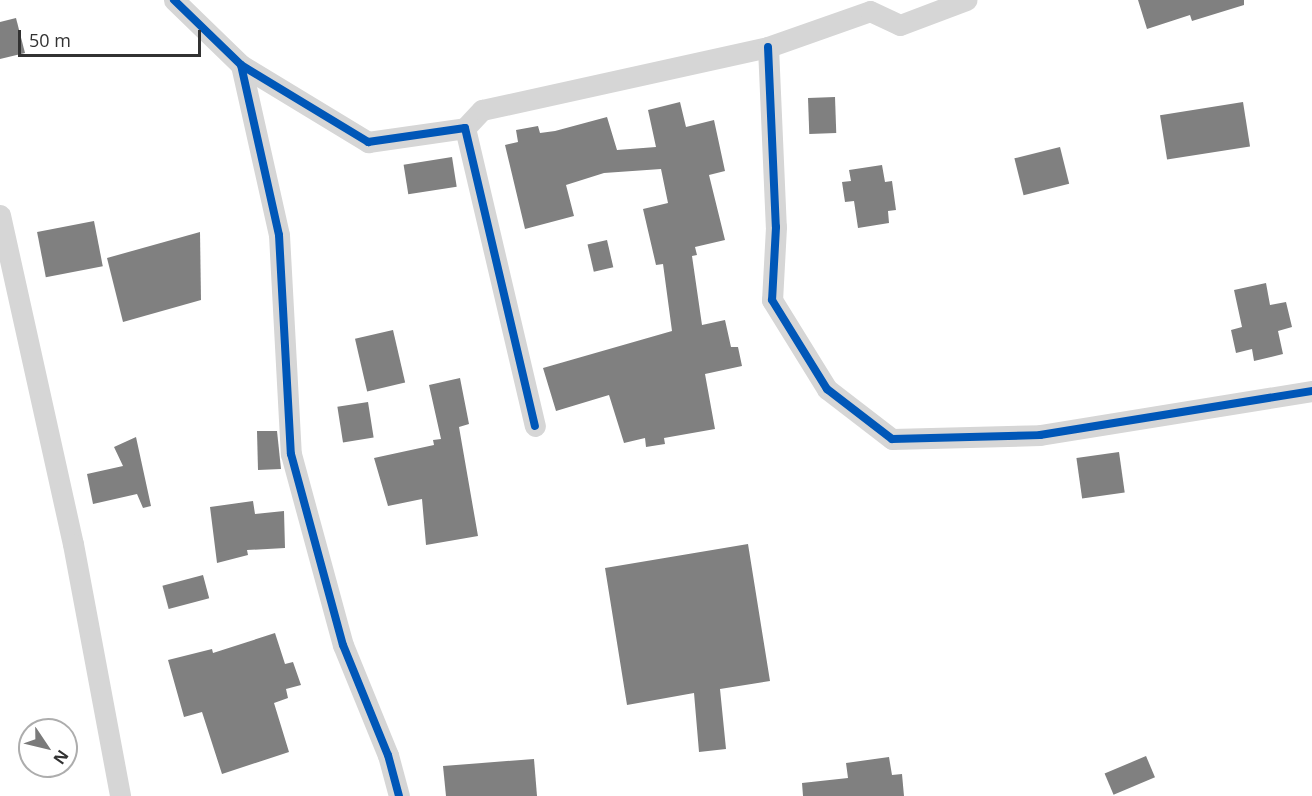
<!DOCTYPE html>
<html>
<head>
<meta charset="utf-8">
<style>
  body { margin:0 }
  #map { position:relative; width:1312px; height:796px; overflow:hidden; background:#fff; font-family:"Open Sans",sans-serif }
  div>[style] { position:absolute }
  .building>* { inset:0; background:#808080; transform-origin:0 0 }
  .minor>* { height:21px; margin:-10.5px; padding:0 10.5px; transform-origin:10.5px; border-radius:10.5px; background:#d6d6d6 }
  .cycleway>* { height:8px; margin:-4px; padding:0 4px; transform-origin:4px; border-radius:4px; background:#0057b8 }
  span { translate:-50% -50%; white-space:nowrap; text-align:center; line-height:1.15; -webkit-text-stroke:6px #fff; paint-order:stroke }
  .north { position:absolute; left:18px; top:718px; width:60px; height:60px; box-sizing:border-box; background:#fff; border:2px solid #adadad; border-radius:50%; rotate:125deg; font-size:16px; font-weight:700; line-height:24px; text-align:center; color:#323232 }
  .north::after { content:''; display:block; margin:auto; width:21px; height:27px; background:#7a7a7a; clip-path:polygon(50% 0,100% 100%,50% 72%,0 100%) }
  .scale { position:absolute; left:18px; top:30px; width:183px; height:27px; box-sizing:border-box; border:3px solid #323232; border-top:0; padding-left:8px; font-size:18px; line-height:21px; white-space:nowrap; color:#323232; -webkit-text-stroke:4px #fff; paint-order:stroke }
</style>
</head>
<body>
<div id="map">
  <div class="building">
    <i style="clip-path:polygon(1138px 0,1244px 0,1244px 5px,1192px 21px,1190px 15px,1147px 29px)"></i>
    <i style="clip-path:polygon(16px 18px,25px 53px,0 59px,0 22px)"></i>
    <i style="left:835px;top:97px;width:36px;height:27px;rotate:88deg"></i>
    <i style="clip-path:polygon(680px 102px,686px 127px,714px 120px,725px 171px,709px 175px,725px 240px,695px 247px,697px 255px,692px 256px,702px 325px,725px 320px,731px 347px,738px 347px,742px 366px,705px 374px,715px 429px,664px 438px,665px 444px,646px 447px,645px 438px,624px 443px,609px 395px,556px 411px,543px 368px,672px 331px,663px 264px,656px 265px,643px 209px,668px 203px,661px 169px,604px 173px,566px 185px,574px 216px,525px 229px,505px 145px,518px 142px,516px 130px,538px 126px,540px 133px,555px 131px,607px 117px,617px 150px,656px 147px,648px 110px)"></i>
    <i style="left:1243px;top:102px;width:45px;height:84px;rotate:81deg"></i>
    <i style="left:1060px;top:147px;width:38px;height:47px;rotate:76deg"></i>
    <i style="left:452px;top:157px;width:30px;height:49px;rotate:81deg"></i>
    <i style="clip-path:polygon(882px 165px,885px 182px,892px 181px,896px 210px,888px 211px,889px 223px,858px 228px,854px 201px,845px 202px,842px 182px,851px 181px,849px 170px)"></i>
    <i style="left:94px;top:221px;width:46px;height:58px;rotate:79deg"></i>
    <i style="clip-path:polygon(200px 232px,201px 300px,123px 322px,107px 258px)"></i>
    <i style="left:607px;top:240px;width:28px;height:20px;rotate:77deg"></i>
    <i style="clip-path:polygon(1266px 283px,1270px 305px,1286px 302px,1292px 327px,1278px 331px,1283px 354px,1254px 361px,1252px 349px,1236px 353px,1231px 330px,1242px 327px,1234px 290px)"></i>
    <i style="left:393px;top:330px;width:54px;height:39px;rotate:77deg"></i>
    <i style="clip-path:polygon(460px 378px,469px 424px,459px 427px,478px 536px,426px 545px,422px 499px,388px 506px,374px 458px,434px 445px,433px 440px,441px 439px,429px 385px)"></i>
    <i style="left:368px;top:402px;width:36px;height:31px;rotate:81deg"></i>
    <i style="clip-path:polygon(257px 431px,277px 431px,281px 469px,258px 470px)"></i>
    <i style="clip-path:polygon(136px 437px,151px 506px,143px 508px,137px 494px,93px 504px,87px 474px,123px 466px,114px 447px)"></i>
    <i style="left:1119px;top:452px;width:41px;height:43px;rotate:82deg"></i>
    <i style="clip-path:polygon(253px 501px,255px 514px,284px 511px,285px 548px,247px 550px,248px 555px,217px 563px,210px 507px)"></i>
    <i style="clip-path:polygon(748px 544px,770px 681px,720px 689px,726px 749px,699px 752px,694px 693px,627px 705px,605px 568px)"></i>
    <i style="left:203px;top:575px;width:24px;height:42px;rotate:75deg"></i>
    <i style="clip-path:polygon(275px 633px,285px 664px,293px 662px,301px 685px,286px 689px,288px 698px,274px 703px,289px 752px,222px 774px,202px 712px,184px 717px,168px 660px,212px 649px,213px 653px)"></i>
    <i style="left:1146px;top:756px;width:23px;height:45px;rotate:67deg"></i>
    <i style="clip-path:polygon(889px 757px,892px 775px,902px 774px,904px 796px,803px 796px,802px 783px,848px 778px,846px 763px)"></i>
    <i style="clip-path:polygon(534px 759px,537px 796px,446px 796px,443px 766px)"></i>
  </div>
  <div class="minor">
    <i style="left:174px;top:0;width:93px;rotate:44.1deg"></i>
    <i style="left:241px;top:65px;width:149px;rotate:31.2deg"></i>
    <i style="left:368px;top:142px;width:98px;rotate:-8.2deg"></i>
    <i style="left:465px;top:128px;width:306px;rotate:76.8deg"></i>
    <i style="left:768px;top:47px;width:180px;rotate:87.5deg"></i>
    <i style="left:776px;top:227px;width:73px;rotate:93.1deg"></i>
    <i style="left:772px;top:300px;width:105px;rotate:58.3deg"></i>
    <i style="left:827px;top:389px;width:82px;rotate:37.6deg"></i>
    <i style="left:892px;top:439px;width:148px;rotate:-1.5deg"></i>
    <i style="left:1040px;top:435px;width:276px;rotate:-9.2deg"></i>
    <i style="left:241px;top:65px;width:174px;rotate:77.4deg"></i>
    <i style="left:279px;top:235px;width:219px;rotate:86.9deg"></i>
    <i style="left:291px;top:454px;width:198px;rotate:74.8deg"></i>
    <i style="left:343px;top:645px;width:119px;rotate:67.8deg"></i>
    <i style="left:388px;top:755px;width:42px;rotate:75deg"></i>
    <i style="left:465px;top:128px;width:25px;rotate:-47deg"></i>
    <i style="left:482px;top:110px;width:293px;rotate:-12.4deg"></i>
    <i style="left:768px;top:47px;width:108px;rotate:-19.4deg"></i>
    <i style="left:870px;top:11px;width:33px;rotate:25deg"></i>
    <i style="left:900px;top:25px;width:71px;rotate:-20.7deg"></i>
    <i style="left:0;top:215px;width:337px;rotate:77.5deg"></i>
    <i style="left:73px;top:544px;width:256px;rotate:79.4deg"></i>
  </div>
  <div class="cycleway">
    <i style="left:174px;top:0;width:93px;rotate:44.1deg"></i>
    <i style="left:241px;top:65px;width:149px;rotate:31.2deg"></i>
    <i style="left:368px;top:142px;width:98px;rotate:-8.2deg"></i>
    <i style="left:465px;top:128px;width:306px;rotate:76.8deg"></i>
    <i style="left:768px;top:47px;width:180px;rotate:87.5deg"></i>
    <i style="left:776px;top:227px;width:73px;rotate:93.1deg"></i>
    <i style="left:772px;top:300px;width:105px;rotate:58.3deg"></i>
    <i style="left:827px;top:389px;width:82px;rotate:37.6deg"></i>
    <i style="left:892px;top:439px;width:148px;rotate:-1.5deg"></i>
    <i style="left:1040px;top:435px;width:276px;rotate:-9.2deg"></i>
    <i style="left:241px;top:65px;width:174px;rotate:77.4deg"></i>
    <i style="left:279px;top:235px;width:219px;rotate:86.9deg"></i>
    <i style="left:291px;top:454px;width:198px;rotate:74.8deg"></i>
    <i style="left:343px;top:645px;width:119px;rotate:67.8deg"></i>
    <i style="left:388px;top:755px;width:42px;rotate:75deg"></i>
  </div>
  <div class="north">N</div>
  <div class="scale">50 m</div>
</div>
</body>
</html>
